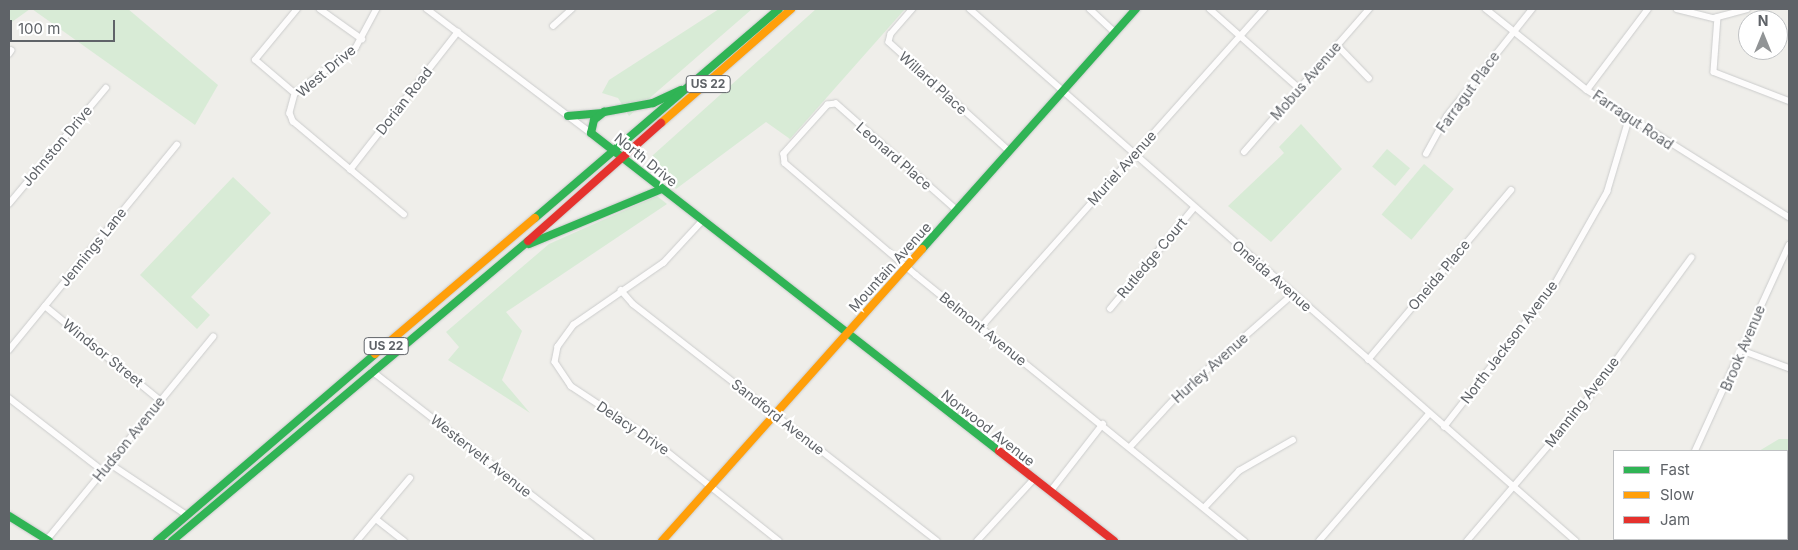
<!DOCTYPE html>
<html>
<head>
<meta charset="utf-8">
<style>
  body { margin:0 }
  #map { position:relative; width:1798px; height:550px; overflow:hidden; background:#efeeea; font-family:Inter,sans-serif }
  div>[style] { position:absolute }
  .green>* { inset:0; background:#d8ebd6; transform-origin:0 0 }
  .river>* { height:12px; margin:-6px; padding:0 6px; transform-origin:6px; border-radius:6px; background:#bfe0f9 }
  .roads { filter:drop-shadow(0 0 1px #cbcccc) drop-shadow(0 0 1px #cbcccc) }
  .street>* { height:5.5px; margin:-2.75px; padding:0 2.75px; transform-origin:2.75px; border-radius:2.75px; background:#fdfcfc }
  .fast>* { height:8px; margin:-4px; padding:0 4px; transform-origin:4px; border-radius:4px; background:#30b455 }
  .slow>* { height:8px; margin:-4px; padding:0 4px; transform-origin:4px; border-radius:4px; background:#ff9f0a }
  .jam>* { height:8px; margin:-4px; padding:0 4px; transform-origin:4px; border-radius:4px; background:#e5322d }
  span { translate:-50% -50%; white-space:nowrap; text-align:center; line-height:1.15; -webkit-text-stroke:4.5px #fff; paint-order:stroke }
  .shield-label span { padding:1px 4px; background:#fff; border:1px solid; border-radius:4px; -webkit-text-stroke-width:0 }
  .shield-label { font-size:12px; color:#5f6368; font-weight:700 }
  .street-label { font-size:14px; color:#5f6368 }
  .frame { position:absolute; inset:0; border:10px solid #5f6368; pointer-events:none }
  .legend { position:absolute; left:1613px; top:450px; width:175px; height:90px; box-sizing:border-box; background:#fff; border:1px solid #bfc1c3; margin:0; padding:6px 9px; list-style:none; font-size:15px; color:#5f6368 }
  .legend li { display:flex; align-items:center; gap:10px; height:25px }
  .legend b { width:25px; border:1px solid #bfc1c3 }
  .north { position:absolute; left:1738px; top:10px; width:50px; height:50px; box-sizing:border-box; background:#fff; border:1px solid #bfc1c3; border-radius:50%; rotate:0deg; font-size:14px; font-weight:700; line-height:20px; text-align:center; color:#5f6368 }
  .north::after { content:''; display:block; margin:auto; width:18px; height:22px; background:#919496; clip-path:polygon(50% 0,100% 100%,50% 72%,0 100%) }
  .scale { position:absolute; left:10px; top:20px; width:105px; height:22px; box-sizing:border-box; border:2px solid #5f6368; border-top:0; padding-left:6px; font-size:15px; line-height:18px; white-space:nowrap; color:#5f6368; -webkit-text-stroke:4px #fff; paint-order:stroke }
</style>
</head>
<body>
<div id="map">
  <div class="green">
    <i style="clip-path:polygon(9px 9px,30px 9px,9px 24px)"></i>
    <i style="clip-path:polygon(32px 9px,128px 9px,218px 85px,195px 125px)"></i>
    <i style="clip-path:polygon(719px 9px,752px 9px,629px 116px,618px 98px,602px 93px,609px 80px)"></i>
    <i style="clip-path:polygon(816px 9px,905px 9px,790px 139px,766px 122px,676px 189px,655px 169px,652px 156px)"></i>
    <i style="clip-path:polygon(1301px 124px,1342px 169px,1271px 242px,1228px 206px,1284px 153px,1279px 147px)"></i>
    <i style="left:1387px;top:149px;width:30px;height:23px;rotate:40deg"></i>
    <i style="left:1424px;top:164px;width:39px;height:66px;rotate:40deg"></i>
    <i style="clip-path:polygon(233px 177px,271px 213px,191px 297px,210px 315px,197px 329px,140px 275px)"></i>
    <i style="clip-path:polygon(657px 196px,667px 204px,506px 312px,522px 331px,502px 380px,530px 413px,448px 360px,459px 347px,446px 332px,549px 244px)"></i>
    <i style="clip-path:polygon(1779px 439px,1789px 439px,1789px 541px,1710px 541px,1787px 539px,1787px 451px,1759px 451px)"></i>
  </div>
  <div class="river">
    <i style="left:1787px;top:515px;width:16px;rotate:-83deg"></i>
    <i style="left:1782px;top:541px;width:2px;rotate:-90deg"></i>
  </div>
  <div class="roads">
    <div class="street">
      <i style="left:320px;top:9px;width:52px;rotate:35.5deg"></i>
      <i style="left:377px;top:9px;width:44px;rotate:118.3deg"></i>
      <i style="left:356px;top:48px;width:76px;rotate:143deg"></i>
      <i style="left:295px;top:94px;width:20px;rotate:105deg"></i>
      <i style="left:290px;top:113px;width:9px;rotate:69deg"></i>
      <i style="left:293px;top:121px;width:145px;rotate:40deg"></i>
      <i style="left:427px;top:9px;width:206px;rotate:37.1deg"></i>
      <i style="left:913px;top:9px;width:33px;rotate:131deg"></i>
      <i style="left:891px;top:34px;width:8px;rotate:104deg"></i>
      <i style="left:889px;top:42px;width:162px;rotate:42.2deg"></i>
      <i style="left:970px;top:9px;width:806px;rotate:41.28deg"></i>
      <i style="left:1090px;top:9px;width:34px;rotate:43deg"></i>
      <i style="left:1210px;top:9px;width:120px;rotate:41.6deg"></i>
      <i style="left:1486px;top:9px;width:129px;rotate:38.7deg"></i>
      <i style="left:1587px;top:90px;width:239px;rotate:32.2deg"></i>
      <i style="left:1677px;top:9px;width:38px;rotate:14deg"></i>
      <i style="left:1714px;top:18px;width:34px;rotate:-15deg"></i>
      <i style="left:1718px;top:17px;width:55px;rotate:94.2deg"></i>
      <i style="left:1714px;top:72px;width:80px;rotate:21.1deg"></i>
      <i style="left:553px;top:26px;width:25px;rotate:-42deg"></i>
      <i style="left:1337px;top:45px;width:46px;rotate:45.9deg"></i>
      <i style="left:9px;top:54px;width:4px;rotate:-56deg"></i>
      <i style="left:1587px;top:90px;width:101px;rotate:-53deg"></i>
      <i style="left:295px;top:94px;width:52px;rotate:-139.6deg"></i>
      <i style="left:255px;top:60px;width:66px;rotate:-50.5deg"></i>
      <i style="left:1244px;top:152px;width:190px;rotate:-48.8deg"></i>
      <i style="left:1426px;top:154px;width:43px;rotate:-61.1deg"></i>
      <i style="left:1447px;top:116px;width:137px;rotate:-51.5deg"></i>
      <i style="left:350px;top:170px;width:175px;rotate:-52deg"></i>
      <i style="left:9px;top:204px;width:151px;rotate:-50.1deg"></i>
      <i style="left:956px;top:210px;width:160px;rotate:-138.5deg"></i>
      <i style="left:836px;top:104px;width:8px;rotate:173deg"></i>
      <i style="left:828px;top:105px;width:66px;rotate:131.9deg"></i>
      <i style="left:784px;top:154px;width:9px;rotate:84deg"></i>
      <i style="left:785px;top:163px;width:172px;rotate:40.5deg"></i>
      <i style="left:916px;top:275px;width:423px;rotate:39deg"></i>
      <i style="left:702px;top:222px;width:56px;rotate:132.8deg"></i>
      <i style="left:664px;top:263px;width:109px;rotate:145.4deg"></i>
      <i style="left:574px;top:325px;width:27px;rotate:126deg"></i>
      <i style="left:558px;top:347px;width:15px;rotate:101deg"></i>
      <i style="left:555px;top:362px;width:29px;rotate:56deg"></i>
      <i style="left:571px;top:386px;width:95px;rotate:33.4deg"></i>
      <i style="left:650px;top:438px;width:165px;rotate:38.6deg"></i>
      <i style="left:621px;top:290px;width:18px;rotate:49deg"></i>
      <i style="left:633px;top:304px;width:385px;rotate:37.9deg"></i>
      <i style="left:45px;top:306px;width:149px;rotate:39.3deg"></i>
      <i style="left:1110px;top:309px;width:131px;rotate:-50.3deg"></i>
      <i style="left:981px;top:327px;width:426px;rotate:-48.3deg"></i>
      <i style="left:9px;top:350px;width:265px;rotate:-50.7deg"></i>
      <i style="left:1741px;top:350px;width:51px;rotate:20.6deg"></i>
      <i style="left:1368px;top:360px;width:222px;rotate:-49.9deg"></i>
      <i style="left:372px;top:371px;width:277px;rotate:37.8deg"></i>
      <i style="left:9px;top:398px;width:119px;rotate:37.8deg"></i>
      <i style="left:1444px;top:427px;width:175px;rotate:-52deg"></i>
      <i style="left:1552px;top:289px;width:112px;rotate:-60.4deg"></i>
      <i style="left:1607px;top:192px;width:77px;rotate:-73.4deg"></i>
      <i style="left:1130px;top:447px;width:69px;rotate:-47.3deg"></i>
      <i style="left:1177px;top:396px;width:154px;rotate:-41.3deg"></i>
      <i style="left:1695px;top:451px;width:226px;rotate:-65.5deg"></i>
      <i style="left:109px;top:463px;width:94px;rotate:33.7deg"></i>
      <i style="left:1050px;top:492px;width:86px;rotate:-52.1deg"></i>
      <i style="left:1204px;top:508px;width:51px;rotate:-46.6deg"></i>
      <i style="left:1239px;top:471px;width:62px;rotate:-29.9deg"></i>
      <i style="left:376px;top:519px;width:36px;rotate:38deg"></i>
      <i style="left:46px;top:541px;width:264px;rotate:-50.7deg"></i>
      <i style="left:357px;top:541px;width:82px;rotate:-49.9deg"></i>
      <i style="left:977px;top:541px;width:84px;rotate:-47.4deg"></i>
      <i style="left:1319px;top:541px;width:168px;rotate:-49.1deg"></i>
      <i style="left:1467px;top:541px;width:182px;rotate:-49.5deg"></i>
      <i style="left:1585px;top:403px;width:180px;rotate:-53.8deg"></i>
      <i style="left:1622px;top:541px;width:3px;rotate:-45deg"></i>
    </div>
    <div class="fast">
      <i style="left:568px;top:116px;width:32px;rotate:-5deg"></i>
      <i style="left:591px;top:133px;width:517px;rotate:37.93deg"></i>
      <i style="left:591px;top:133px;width:13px;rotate:-77deg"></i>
      <i style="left:594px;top:120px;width:13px;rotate:-39deg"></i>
      <i style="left:604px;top:112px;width:50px;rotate:-10.4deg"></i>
      <i style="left:653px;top:103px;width:31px;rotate:-25deg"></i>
      <i style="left:535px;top:218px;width:321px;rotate:-40.6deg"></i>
      <i style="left:529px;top:244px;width:144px;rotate:-22.5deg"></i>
      <i style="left:922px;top:249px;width:322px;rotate:-48.3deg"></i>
      <i style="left:9px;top:516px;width:47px;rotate:32deg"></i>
      <i style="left:157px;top:541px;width:287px;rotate:-40.6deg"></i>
      <i style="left:172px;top:541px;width:466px;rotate:-40.1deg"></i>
    </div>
    <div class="slow">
      <i style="left:661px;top:123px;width:173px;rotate:-41.2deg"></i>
      <i style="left:375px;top:354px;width:210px;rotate:-40.4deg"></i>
      <i style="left:662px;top:541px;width:391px;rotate:-48.3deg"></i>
    </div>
    <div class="jam">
      <i style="left:528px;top:241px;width:178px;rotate:-41.6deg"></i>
      <i style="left:999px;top:451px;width:146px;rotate:38deg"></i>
    </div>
  </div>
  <div class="shield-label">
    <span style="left:708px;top:84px">US 22</span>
    <span style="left:386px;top:346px">US 22</span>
  </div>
  <div class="street-label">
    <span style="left:326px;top:71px;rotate:-40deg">West Drive</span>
    <span style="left:1306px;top:81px;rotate:-49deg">Mobus Avenue</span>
    <span style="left:933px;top:83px;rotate:42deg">Willard Place</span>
    <span style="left:1468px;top:92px;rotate:-54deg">Farragut Place</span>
    <span style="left:404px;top:101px;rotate:-52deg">Dorian Road</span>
    <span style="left:1633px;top:120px;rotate:34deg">Farragut Road</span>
    <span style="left:57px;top:146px;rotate:-50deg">Johnston Drive</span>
    <span style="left:894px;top:156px;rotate:41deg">Leonard Place</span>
    <span style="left:646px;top:160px;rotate:39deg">North Drive</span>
    <span style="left:1122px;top:168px;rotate:-48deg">Muriel Avenue</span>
    <span style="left:93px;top:247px;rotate:-51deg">Jennings Lane</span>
    <span style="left:1152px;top:258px;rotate:-50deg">Rutledge Court</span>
    <span style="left:890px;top:267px;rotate:-48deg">Mountain Avenue</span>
    <span style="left:1439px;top:275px;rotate:-50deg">Oneida Place</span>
    <span style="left:1272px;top:276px;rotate:41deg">Oneida Avenue</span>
    <span style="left:983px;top:329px;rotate:39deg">Belmont Avenue</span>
    <span style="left:1509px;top:342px;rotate:-53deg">North Jackson Avenue</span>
    <span style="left:1743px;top:348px;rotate:-67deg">Brook Avenue</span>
    <span style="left:103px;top:353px;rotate:39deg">Windsor Street</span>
    <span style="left:1210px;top:368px;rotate:-42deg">Hurley Avenue</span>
    <span style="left:1582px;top:402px;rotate:-52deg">Manning Avenue</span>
    <span style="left:778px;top:417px;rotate:38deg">Sandford Avenue</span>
    <span style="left:633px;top:428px;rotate:34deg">Delacy Drive</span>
    <span style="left:988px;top:428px;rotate:38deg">Norwood Avenue</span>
    <span style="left:129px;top:439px;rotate:-51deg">Hudson Avenue</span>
    <span style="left:481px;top:456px;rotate:38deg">Westervelt Avenue</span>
  </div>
  <div class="frame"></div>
  <ul class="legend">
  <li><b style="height:6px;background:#30b455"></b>Fast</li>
  <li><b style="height:6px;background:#ff9f0a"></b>Slow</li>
  <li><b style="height:6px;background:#e5322d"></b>Jam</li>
  </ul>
  <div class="north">N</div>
  <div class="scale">100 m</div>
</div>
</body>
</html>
